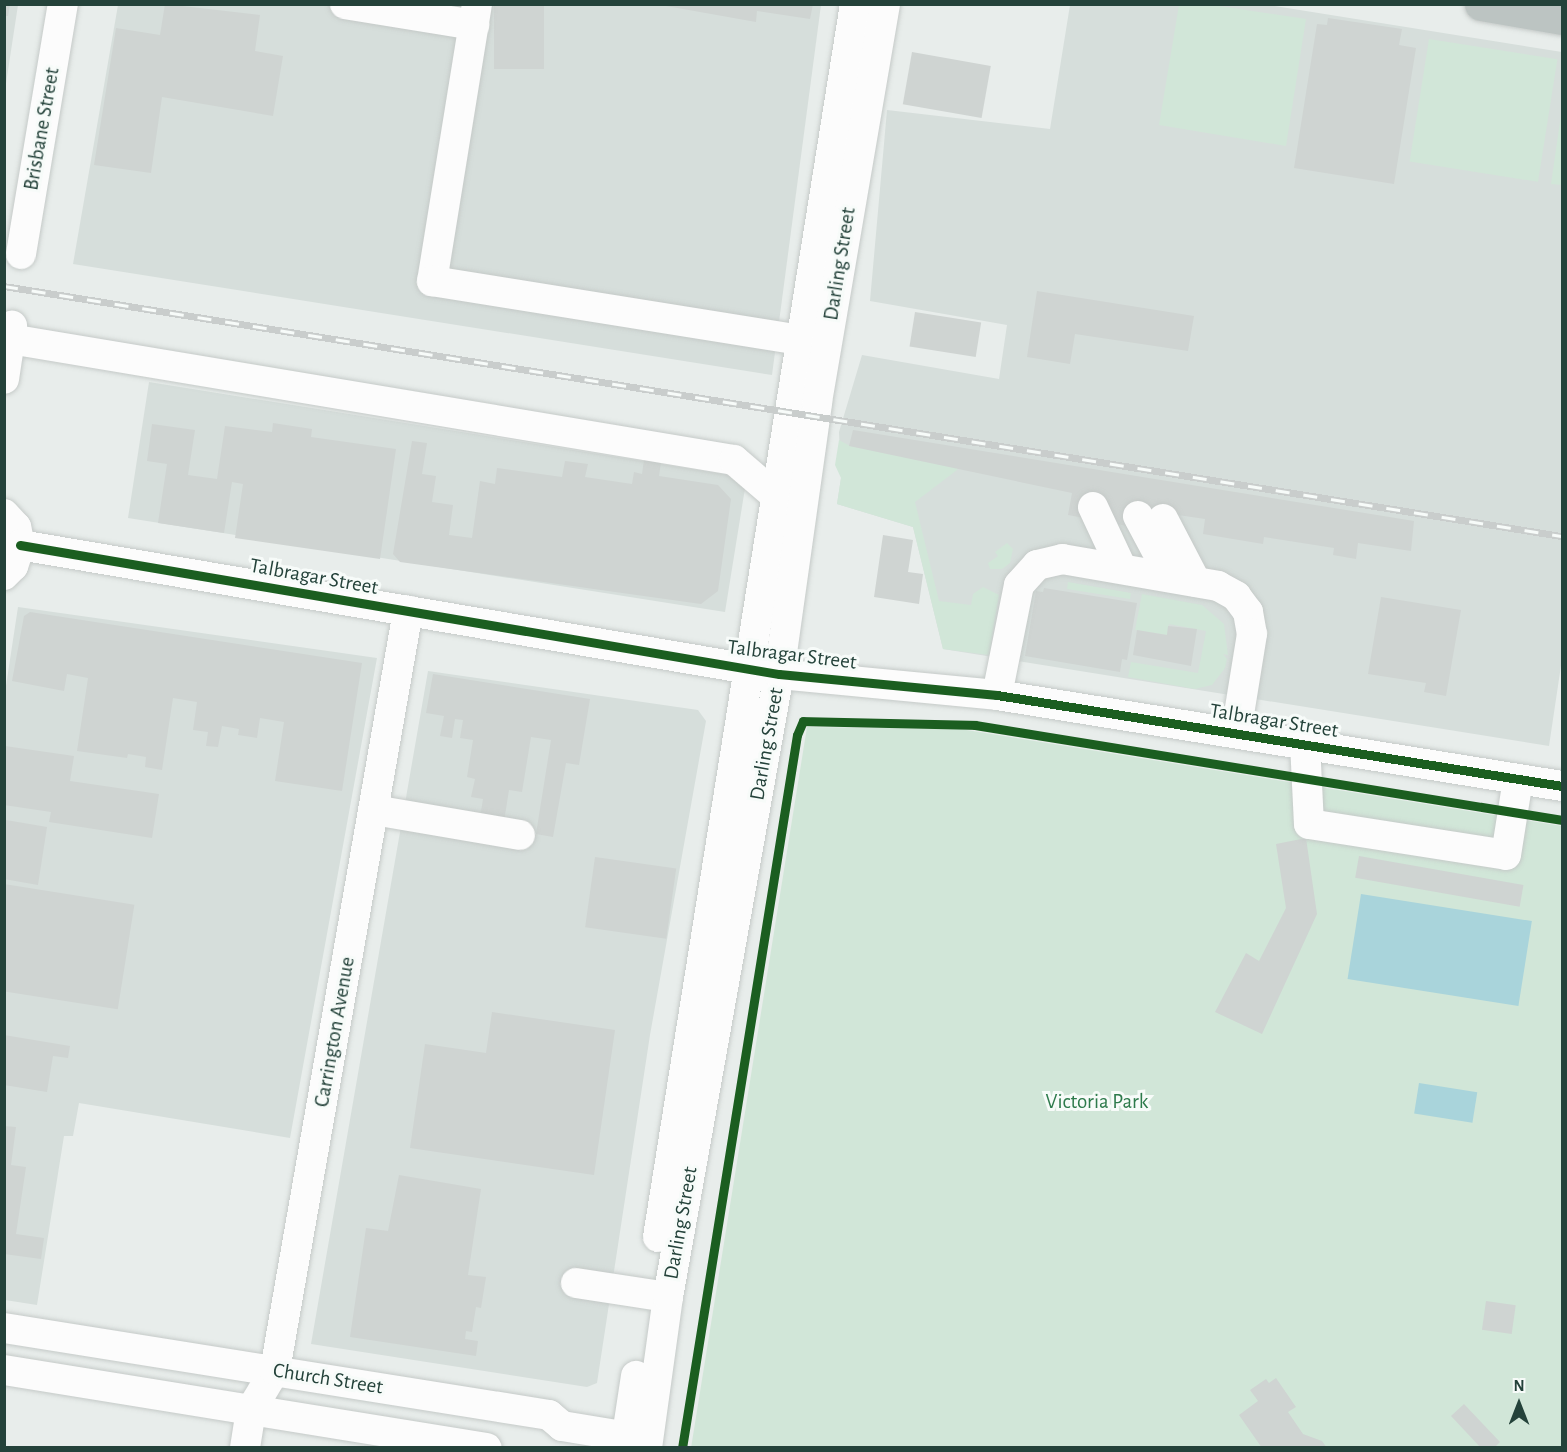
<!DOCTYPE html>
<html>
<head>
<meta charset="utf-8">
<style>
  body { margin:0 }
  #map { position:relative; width:1567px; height:1452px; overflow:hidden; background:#e8edeb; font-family:"Alegreya Sans",sans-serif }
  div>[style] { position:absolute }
  .built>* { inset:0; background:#d6dedb }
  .green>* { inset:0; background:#d1e6d8; transform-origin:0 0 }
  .water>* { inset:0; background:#a9d4db; transform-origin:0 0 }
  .building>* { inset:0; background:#cfd4d2; transform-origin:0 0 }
  .roads { filter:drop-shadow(0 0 2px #c5cac8) drop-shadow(0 0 2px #c5cac8) }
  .minor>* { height:30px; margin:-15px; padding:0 15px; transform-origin:15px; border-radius:15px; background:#fcfcfc }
  .highway>* { height:33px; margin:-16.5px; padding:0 16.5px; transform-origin:16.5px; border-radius:16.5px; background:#bcc4c2 }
  .rail>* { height:7px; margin-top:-3.5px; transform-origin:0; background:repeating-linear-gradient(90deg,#f7fbf9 0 14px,#c9cdcc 0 28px); box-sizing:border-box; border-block:2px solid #c9cdcc }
  .cycleway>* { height:9px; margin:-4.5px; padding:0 4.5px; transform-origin:4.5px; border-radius:4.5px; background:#1b5e20 }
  span { translate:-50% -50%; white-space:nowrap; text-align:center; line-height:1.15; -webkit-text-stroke:6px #f7fbf9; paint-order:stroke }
  .street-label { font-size:21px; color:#24423a }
  .park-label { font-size:21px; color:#2d7a4b }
  .frame { position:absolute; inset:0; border:6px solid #24423a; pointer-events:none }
  .north { position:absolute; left:1489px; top:1374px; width:60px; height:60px; -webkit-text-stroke:4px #f7fbf9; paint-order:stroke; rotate:0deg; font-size:16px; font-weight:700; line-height:24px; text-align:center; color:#24423a }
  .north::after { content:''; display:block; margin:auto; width:21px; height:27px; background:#24423a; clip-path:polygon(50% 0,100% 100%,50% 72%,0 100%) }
</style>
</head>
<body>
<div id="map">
  <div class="built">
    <i style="clip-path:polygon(5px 5px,18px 5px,5px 90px)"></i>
    <i style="clip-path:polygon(118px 5px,821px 5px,772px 375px,73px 264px)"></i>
    <i style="clip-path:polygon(1070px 5px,1268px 5px,1562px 52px,1562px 659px,1549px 746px,943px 649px,913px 527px,837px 504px,841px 478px,839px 432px,862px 355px,999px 379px,1007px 325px,870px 301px,887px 110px,1050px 129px)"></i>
    <i style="clip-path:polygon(149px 382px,742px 477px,746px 482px,725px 612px,128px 518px)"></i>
    <i style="clip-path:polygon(18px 607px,377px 658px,290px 1138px,79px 1103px,73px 1136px,64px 1136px,37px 1305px,5px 1300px,4px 699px)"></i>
    <i style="clip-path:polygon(428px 671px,698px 710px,706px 721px,650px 1035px,597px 1383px,587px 1387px,311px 1344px)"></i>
  </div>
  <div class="green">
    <i style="clip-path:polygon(1179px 5px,1213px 5px,1306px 19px,1286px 146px,1159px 125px)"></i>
    <i style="left:1429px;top:39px;width:130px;height:124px;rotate:9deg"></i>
    <i style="clip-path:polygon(1562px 108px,1562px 185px,1551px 184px)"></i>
    <i style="clip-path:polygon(839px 440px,850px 446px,958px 465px,957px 470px,915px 502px,939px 601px,971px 605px,973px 594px,983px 587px,999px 595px,989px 655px,943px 649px,913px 527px,837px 504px,841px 478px,835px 465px)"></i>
    <i style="clip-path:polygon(1007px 543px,1013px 549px,1010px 563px,1002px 569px,990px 569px,988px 563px,998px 556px,995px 552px)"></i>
    <i style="clip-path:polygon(1068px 582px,1131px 593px,1130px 599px,1067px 589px)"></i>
    <i style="clip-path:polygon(1142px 594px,1202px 605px,1224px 624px,1228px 655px,1223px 654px,1227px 659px,1225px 668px,1212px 685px,1195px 689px,1128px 677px,1131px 662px,1198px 673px,1206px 631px,1169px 624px,1167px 635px,1135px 630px)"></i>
    <i style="clip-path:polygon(807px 727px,960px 729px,1562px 826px,1562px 1447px,691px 1448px)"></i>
  </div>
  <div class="water">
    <i style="left:1361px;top:894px;width:173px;height:86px;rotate:9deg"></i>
    <i style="left:1419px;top:1083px;width:59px;height:31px;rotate:9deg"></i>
  </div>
  <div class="building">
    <i style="clip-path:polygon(4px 4px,10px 4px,8px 16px,4px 16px)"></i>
    <i style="clip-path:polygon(165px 4px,260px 15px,255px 51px,283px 56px,273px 116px,162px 97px,151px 173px,94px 165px,116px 28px,160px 35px)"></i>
    <i style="left:494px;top:4px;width:50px;height:65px"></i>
    <i style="clip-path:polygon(655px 4px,813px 4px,810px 19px,757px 11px,756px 22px)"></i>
    <i style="clip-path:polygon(1328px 18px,1402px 29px,1399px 45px,1416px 48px,1394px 184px,1294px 168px,1317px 24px,1327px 25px)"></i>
    <i style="left:912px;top:52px;width:80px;height:53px;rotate:10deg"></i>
    <i style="clip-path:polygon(1037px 291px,1194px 316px,1188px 351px,1075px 334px,1070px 364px,1027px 357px)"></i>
    <i style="left:915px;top:312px;width:67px;height:35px;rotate:9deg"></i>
    <i style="clip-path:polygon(273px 423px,312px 429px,311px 437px,396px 449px,380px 559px,235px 538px,243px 484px,232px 482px,224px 533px,158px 523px,167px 464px,147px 461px,152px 424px,195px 430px,188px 475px,217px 479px,225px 426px,272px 432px)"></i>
    <i style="clip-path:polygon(853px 430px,1414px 521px,1411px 551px,1358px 543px,1356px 559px,1333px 555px,1334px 548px,1264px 537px,1263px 544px,1203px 534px,1205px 519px,1178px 515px,1175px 535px,1068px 515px,1072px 493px,849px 446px)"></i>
    <i style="clip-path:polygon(412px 441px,427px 443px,422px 474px,436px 476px,432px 502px,453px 505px,449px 535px,472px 538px,480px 481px,495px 484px,497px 468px,562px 477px,565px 461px,588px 464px,585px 477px,632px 484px,634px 472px,642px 474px,645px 452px,662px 455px,659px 476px,718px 485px,731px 499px,718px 591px,701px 604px,400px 562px,393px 554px)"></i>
    <i style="clip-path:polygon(883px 535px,913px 540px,908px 572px,923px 574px,919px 604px,874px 597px)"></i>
    <i style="clip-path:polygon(1044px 588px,1137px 603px,1127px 660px,1122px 659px,1120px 672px,1025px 656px,1036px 591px,1043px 592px)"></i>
    <i style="clip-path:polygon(1381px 597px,1461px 610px,1446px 696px,1424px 692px,1426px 683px,1368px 674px)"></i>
    <i style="clip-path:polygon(30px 612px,362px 663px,342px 791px,275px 781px,284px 722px,260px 718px,257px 738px,238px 735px,239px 729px,222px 726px,218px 747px,206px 746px,208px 732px,193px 730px,197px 702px,173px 698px,162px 770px,145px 767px,146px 757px,128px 754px,127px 758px,77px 751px,88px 678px,67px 674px,64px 691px,12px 681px,24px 616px)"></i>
    <i style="clip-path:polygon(1168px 626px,1197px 629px,1191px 666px,1133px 655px,1137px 630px,1167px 635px)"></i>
    <i style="clip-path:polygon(433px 674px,590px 699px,579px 765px,566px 763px,553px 837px,536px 834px,551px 740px,531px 737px,522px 792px,509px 790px,503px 828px,479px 824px,483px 799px,471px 797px,475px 779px,467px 777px,473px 740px,460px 738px,463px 720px,455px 719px,452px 738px,440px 736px,444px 716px,426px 713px)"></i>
    <i style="clip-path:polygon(5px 746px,74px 756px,70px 781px,159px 794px,152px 838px,49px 822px,51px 812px,4px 805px)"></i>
    <i style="clip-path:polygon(6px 820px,47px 827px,38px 885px,4px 879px)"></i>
    <i style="clip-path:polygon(1306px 838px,1317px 914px,1262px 1034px,1215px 1012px,1246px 953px,1259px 961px,1286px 908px,1276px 844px)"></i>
    <i style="left:1359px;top:856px;width:167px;height:22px;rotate:10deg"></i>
    <i style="left:595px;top:857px;width:82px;height:71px;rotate:8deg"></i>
    <i style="left:4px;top:884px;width:132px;height:106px;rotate:9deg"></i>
    <i style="clip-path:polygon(492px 1012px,615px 1030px,594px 1175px,410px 1148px,425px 1044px,486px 1053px)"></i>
    <i style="clip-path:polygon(4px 1035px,70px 1046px,68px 1058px,53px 1056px,47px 1092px,4px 1085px)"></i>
    <i style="clip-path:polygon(4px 1126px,16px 1127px,11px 1165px,26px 1167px,16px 1234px,44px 1238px,41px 1259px,4px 1254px)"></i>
    <i style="clip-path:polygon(399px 1175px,481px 1189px,468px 1275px,486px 1277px,481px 1308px,476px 1307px,472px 1332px,466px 1331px,465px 1339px,478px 1341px,476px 1356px,350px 1337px,366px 1228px,388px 1231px)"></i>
    <i style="left:1486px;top:1301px;width:30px;height:29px;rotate:8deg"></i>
    <i style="clip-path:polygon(1276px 1378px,1296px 1407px,1288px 1412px,1303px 1434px,1322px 1441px,1327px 1448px,1262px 1448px,1239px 1415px,1258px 1401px,1250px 1390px,1266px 1379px,1269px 1383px)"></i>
    <i style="clip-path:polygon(1464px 1404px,1500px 1442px,1494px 1448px,1481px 1448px,1451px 1416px)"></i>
  </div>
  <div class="roads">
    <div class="minor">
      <i style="left:345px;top:4px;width:131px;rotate:9.2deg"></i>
      <i style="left:477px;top:4px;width:281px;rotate:99.2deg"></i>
      <i style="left:432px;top:281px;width:373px;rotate:9.1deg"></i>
      <i style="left:21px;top:254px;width:254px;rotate:-80.5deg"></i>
      <i style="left:4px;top:338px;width:740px;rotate:9.49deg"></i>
      <i style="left:734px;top:460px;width:55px;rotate:40.6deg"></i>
      <i style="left:4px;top:379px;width:54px;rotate:-81.4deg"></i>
      <i style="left:1093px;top:507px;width:68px;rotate:64.9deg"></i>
      <i style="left:4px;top:514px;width:18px;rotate:47deg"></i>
      <i style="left:16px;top:527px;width:18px;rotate:77deg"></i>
      <i style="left:20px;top:545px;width:22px;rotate:108deg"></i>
      <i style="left:13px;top:566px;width:13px;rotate:135deg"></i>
      <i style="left:1138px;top:516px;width:49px;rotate:61.9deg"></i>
      <i style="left:1163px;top:519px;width:71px;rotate:62.4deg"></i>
      <i style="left:20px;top:545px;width:770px;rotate:9.65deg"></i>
      <i style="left:779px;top:674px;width:219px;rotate:5.5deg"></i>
      <i style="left:997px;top:695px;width:572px;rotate:9.15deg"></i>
      <i style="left:997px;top:695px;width:112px;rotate:-78.7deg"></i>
      <i style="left:1019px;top:585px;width:27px;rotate:-48deg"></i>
      <i style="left:1037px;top:565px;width:26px;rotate:-13deg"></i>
      <i style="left:1062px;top:559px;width:158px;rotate:9.8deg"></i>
      <i style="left:1218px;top:586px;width:21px;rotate:29deg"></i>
      <i style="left:1236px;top:596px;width:20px;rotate:53deg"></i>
      <i style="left:1248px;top:612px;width:22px;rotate:80deg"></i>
      <i style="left:1252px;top:634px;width:100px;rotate:99.2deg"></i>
      <i style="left:1305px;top:743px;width:81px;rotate:87.2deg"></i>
      <i style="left:1309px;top:824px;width:199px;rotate:8.9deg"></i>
      <i style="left:1506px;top:855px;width:77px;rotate:-81deg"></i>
      <i style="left:374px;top:810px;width:148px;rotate:9.7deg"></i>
      <i style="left:658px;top:1237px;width:1249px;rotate:-80.92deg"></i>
      <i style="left:576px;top:1283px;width:93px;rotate:8.7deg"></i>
      <i style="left:4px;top:1328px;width:552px;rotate:9.07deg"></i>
      <i style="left:549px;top:1415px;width:17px;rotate:40deg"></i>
      <i style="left:562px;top:1426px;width:86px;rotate:9.4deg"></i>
      <i style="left:4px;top:1370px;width:489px;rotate:9.2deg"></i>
      <i style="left:245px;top:1448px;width:38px;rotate:-81deg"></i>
      <i style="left:251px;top:1410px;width:47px;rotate:-59deg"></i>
      <i style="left:275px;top:1370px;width:771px;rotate:-80.06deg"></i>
      <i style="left:625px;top:1448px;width:73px;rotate:-81.3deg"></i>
      <i style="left:647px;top:1448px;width:152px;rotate:-82.1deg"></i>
      <i style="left:668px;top:1297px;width:633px;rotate:-79.9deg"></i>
      <i style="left:779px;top:674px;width:275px;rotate:-82deg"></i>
      <i style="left:817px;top:402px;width:404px;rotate:-80.3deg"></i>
    </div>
    <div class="highway">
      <i style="left:1481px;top:4px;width:82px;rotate:9.8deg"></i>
    </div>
  </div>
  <div class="rail">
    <i style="left:4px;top:286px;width:1578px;rotate:9.12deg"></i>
  </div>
  <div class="cycleway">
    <i style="left:20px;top:545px;width:770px;rotate:9.65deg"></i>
    <i style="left:779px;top:674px;width:219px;rotate:5.5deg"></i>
    <i style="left:997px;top:695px;width:572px;rotate:9.15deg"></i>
    <i style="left:682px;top:1448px;width:722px;rotate:-80.84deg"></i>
    <i style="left:797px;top:735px;width:15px;rotate:-67deg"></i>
    <i style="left:803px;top:721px;width:172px;rotate:1.3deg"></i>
    <i style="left:975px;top:725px;width:595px;rotate:9.19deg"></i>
  </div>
  <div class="street-label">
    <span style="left:42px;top:129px;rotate:-80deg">Brisbane Street</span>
    <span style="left:840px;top:264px;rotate:-81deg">Darling Street</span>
    <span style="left:314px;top:577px;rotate:10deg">Talbragar Street</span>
    <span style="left:792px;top:655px;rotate:7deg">Talbragar Street</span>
    <span style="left:1274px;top:721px;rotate:9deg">Talbragar Street</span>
    <span style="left:767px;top:744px;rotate:-80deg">Darling Street</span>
    <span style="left:335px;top:1032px;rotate:-80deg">Carrington Avenue</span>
    <span style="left:681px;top:1223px;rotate:-80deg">Darling Street</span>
    <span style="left:328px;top:1379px;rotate:9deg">Church Street</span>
  </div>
  <div class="park-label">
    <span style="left:1097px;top:1102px">Victoria Park</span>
  </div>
  <div class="frame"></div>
  <div class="north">N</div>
</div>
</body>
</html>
